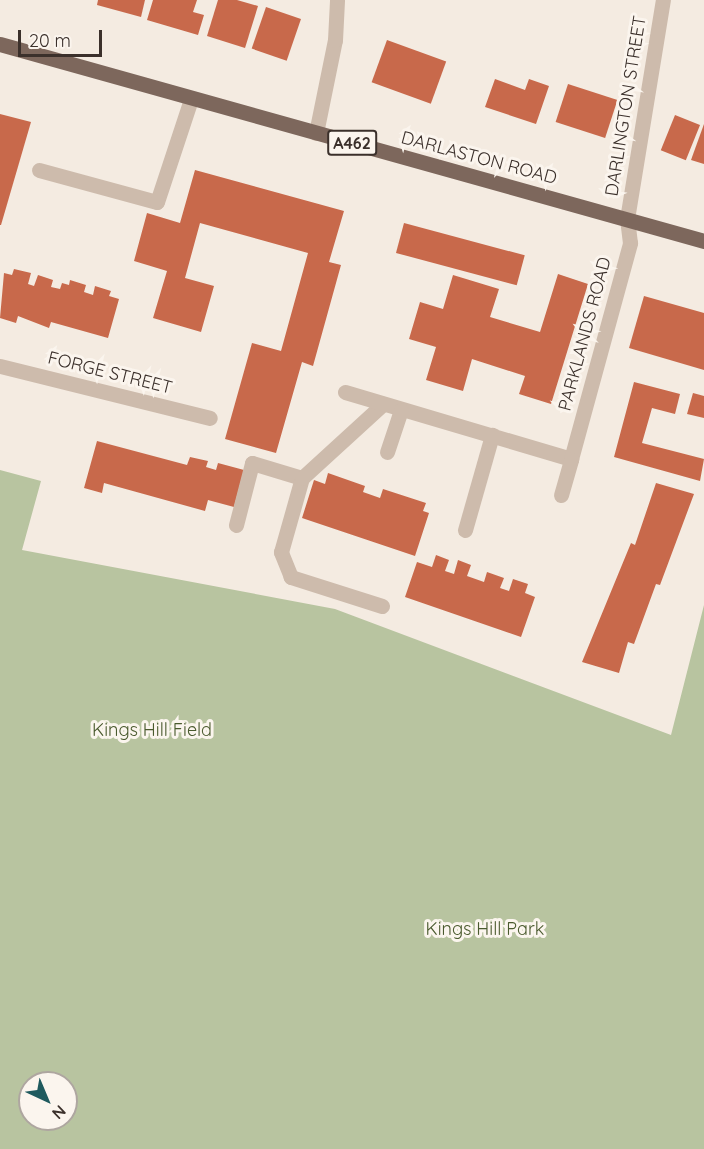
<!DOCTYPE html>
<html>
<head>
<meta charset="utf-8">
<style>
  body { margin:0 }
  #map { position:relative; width:704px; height:1149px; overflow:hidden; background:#f4ebe1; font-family:Quicksand,sans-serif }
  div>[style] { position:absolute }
  .green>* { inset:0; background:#b8c4a0 }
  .building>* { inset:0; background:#c8694b; transform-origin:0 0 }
  .service>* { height:15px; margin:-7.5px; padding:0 7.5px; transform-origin:7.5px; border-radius:7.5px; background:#cdbbac }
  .minor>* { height:15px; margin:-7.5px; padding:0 7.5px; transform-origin:7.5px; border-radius:7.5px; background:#cdbbac }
  .primary>* { height:15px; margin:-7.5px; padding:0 7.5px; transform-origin:7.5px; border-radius:7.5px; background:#7d675c }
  span { translate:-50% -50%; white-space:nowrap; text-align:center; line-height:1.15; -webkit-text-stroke:6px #fbf5ee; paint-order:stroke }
  .shield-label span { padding:2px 4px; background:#fbf5ee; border:2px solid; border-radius:4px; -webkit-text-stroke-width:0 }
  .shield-label { font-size:16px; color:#3b302b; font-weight:700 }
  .street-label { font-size:18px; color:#3b302b }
  .park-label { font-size:18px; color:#4a5a2e }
  .north { position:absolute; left:18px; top:1071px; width:60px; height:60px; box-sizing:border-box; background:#fbf5ee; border:2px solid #aea6a0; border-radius:50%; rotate:136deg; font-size:16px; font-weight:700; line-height:24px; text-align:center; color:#3b302b }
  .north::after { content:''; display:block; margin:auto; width:21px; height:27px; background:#1f5a5e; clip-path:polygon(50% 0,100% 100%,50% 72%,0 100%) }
  .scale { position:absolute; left:18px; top:30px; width:84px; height:27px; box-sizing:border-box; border:3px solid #3b302b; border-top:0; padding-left:8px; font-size:18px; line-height:21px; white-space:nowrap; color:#3b302b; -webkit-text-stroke:4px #fbf5ee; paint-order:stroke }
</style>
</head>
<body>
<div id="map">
  <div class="green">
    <i style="clip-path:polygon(evenodd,0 470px,41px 481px,22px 550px,335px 609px,671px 735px,704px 605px,704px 1149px,0 1149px,0 470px,30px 1083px,66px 1083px,66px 1119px,30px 1119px,30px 1083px)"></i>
  </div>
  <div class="building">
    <i style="clip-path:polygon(98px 0,145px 0,141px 17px,97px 5px)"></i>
    <i style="clip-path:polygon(153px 0,197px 0,193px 12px,204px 15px,198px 35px,147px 20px)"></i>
    <i style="clip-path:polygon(218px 0,237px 0,258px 6px,245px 48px,207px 36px)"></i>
    <i style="left:266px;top:7px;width:37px;height:44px;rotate:19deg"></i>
    <i style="left:387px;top:40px;width:63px;height:45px;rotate:20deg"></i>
    <i style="clip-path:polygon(495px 79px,525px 90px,529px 79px,549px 86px,536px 124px,485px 107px)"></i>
    <i style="left:568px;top:84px;width:52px;height:40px;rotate:18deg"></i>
    <i style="clip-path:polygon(0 114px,31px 122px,1px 225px,0 225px)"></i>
    <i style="left:675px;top:115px;width:27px;height:38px;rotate:22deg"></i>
    <i style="clip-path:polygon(704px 124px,704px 164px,691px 160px)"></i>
    <i style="clip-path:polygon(195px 170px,344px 211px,329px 262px,341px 265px,313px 366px,302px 362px,276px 453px,225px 439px,252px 343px,281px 351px,308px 253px,200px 223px,185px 278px,214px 286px,201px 332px,153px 318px,167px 271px,134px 261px,147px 213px,180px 223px)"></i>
    <i style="left:404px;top:223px;width:125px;height:31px;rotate:15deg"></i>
    <i style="clip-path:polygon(14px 269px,31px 273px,28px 284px,34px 286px,38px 275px,53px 280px,51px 287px,60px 289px,62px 283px,69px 285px,70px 280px,86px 285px,84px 292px,93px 295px,95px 286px,111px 291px,109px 296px,119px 299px,108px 338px,51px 322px,49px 328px,18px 316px,16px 323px,0 318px,4px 273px,12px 275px)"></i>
    <i style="clip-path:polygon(558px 274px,588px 284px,551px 404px,519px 394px,525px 376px,472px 359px,463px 391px,426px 380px,436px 347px,409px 339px,420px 302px,443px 309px,453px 275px,499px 289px,490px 317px,540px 332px)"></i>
    <i style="clip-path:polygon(644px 296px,704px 313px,704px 370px,629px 348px)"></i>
    <i style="clip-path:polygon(634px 382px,680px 394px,675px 414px,652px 408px,642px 443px,704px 459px,700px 481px,614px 457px)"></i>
    <i style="clip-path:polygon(693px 393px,704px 396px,704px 418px,687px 414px)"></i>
    <i style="clip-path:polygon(97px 441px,187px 465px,190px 457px,208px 461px,206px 467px,216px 470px,218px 463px,244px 470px,234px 507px,208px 500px,205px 511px,104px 483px,102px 493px,84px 488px)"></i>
    <i style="clip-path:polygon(328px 473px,365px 486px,363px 492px,380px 498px,383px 489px,426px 503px,423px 511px,429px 513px,415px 556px,302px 518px,314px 480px,325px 484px)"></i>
    <i style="clip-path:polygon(656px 483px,694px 494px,660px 585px,656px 584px,634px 644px,628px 642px,619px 673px,582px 662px,631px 543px,635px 545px)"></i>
    <i style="clip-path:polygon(436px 555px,449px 560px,445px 571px,454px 574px,458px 560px,471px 565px,467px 576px,484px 582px,487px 572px,504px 578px,500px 588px,509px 591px,513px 579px,528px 584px,525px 593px,535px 597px,521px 637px,405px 597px,417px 562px,432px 567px)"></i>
  </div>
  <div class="service">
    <i style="left:39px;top:170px;width:122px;rotate:15.2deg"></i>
    <i style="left:157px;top:202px;width:108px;rotate:-71.7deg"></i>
    <i style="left:236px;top:525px;width:64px;rotate:-75.5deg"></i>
    <i style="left:252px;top:463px;width:52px;rotate:16.7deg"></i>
    <i style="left:465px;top:530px;width:99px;rotate:-74.1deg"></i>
    <i style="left:382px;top:606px;width:96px;rotate:-162.3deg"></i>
    <i style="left:291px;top:577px;width:27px;rotate:-112deg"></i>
    <i style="left:281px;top:552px;width:77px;rotate:-74.2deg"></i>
    <i style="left:302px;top:478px;width:110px;rotate:-42.4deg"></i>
  </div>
  <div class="minor">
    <i style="left:316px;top:133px;width:95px;rotate:-78.5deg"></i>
    <i style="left:335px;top:40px;width:40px;rotate:-87.1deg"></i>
    <i style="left:0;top:366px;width:216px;rotate:13.9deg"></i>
    <i style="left:345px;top:392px;width:236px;rotate:16.5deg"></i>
    <i style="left:571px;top:459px;width:224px;rotate:-74.7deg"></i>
    <i style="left:630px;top:243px;width:24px;rotate:-97deg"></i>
    <i style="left:627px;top:219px;width:222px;rotate:-80.7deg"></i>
    <i style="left:387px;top:452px;width:44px;rotate:-71.6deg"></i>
    <i style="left:561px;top:495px;width:37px;rotate:-74deg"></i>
  </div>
  <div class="primary">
    <i style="left:0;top:44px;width:731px;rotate:15.63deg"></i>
  </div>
  <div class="shield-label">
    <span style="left:352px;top:143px">A462</span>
  </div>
  <div class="street-label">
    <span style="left:626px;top:106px;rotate:-81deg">DARLINGTON STREET</span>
    <span style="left:479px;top:158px;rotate:15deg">DARLASTON ROAD</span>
    <span style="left:585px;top:334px;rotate:-75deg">PARKLANDS ROAD</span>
    <span style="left:110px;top:373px;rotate:14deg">FORGE STREET</span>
  </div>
  <div class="park-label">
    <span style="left:152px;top:730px">Kings Hill Field</span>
    <span style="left:485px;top:929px">Kings Hill Park</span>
  </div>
  <div class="north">N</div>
  <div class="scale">20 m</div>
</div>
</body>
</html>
